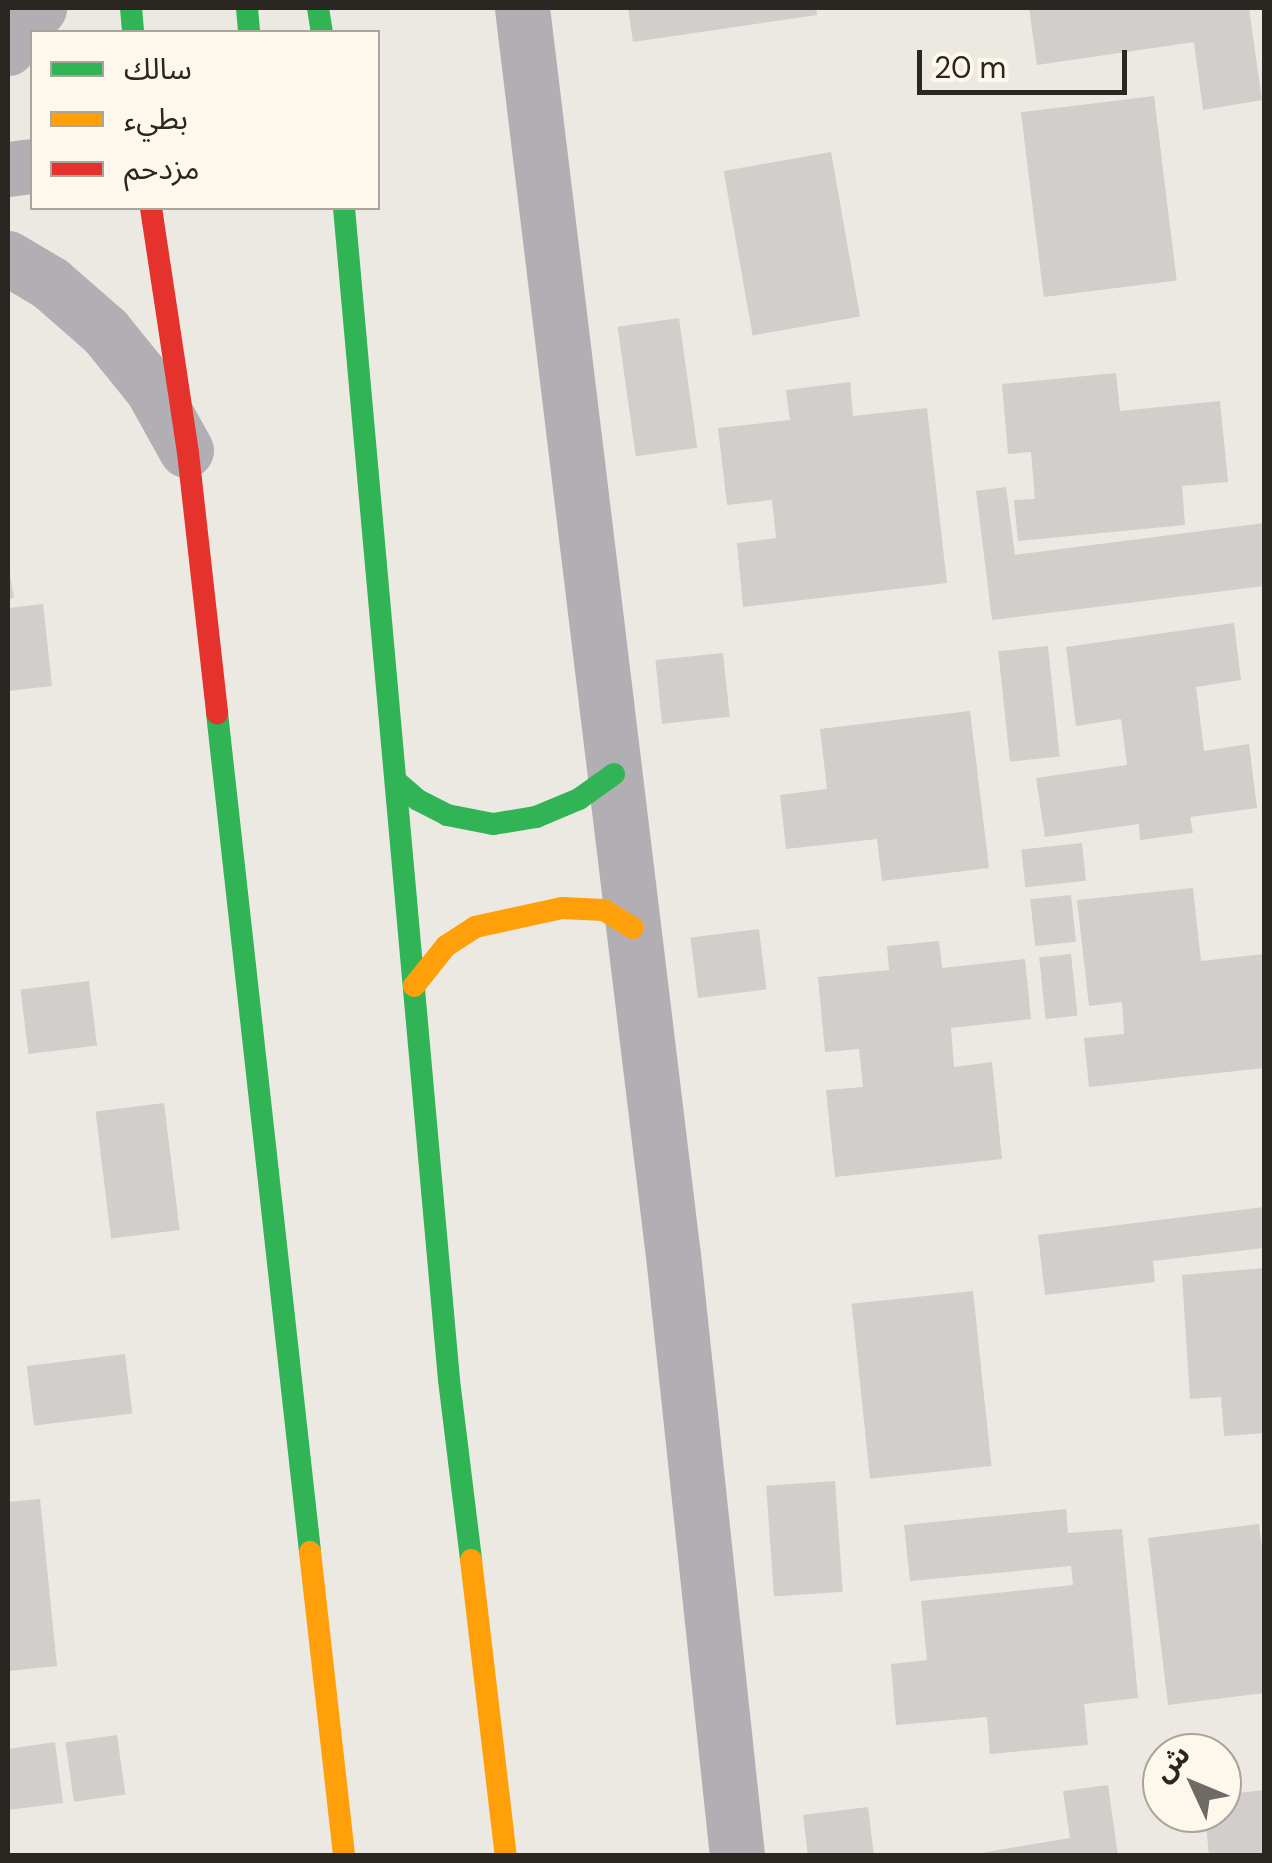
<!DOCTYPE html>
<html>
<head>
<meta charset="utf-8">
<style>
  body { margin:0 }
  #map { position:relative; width:1272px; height:1863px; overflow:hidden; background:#ece9e2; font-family:"DM Sans","Noto Sans Arabic",sans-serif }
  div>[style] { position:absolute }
  .building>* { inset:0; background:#d1cecb; transform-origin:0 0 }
  .street>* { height:55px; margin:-27.5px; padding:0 27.5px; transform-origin:27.5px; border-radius:27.5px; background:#b2afb4 }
  .fast>* { height:22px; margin:-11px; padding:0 11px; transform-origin:11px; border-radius:11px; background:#30b455 }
  .slow>* { height:22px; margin:-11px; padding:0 11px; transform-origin:11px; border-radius:11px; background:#ff9f0a }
  .jam>* { height:22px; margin:-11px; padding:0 11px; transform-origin:11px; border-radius:11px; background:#e5322d }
  span { translate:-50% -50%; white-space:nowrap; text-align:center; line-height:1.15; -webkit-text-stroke:9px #fdf7ec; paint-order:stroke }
  .frame { position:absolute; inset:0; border:10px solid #2a2723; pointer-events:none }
  .legend { position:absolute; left:30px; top:30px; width:350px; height:180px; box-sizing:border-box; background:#fdf7ec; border:2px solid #a9a49c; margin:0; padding:12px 18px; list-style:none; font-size:30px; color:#2a2723 }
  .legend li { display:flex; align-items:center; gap:20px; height:50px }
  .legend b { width:50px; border:2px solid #a9a49c }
  .north { position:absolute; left:1142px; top:1733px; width:100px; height:100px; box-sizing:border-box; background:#fdf7ec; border:2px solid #a9a49c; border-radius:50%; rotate:314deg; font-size:28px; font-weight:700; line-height:40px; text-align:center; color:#2a2723 }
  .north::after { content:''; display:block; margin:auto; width:35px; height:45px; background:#6e6b66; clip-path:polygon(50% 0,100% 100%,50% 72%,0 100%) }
  .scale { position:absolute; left:917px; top:50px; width:210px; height:45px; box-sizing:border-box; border:5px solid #2a2723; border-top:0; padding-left:12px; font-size:30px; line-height:35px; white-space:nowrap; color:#2a2723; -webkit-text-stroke:8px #fdf7ec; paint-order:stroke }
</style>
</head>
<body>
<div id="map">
  <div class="building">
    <i style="clip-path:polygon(628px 8px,816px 8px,817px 15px,633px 42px)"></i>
    <i style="clip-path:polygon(1029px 8px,1249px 8px,1262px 100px,1203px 110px,1194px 42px,1037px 65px)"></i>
    <i style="left:1154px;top:96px;width:186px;height:134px;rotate:83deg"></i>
    <i style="left:831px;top:152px;width:167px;height:109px;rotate:80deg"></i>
    <i style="left:679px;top:318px;width:131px;height:62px;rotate:82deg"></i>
    <i style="clip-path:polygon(1116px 373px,1120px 411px,1220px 401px,1228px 482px,1182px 486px,1185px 525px,1018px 541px,1014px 500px,1035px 499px,1031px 452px,1008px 454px,1002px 384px)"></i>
    <i style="clip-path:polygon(850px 382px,853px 416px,927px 408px,947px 583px,743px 607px,737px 543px,776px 538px,772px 500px,727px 505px,718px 428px,790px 420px,786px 390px)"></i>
    <i style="clip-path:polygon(1006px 487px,1015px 555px,1264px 523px,1264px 586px,992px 620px,976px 491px)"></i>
    <i style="clip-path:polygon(8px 564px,14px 598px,8px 599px)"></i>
    <i style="clip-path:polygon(43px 604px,52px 686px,8px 691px,8px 608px)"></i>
    <i style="clip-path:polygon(1234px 623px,1241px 680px,1196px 687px,1204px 751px,1249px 744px,1257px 808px,1190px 817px,1193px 833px,1140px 840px,1139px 824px,1045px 837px,1036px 778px,1127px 765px,1121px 719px,1076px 726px,1066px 647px)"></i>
    <i style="left:1048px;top:646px;width:111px;height:50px;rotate:84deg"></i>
    <i style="left:723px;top:653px;width:64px;height:68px;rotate:84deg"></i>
    <i style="clip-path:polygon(970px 711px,989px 868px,882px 881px,877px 839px,786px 849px,780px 795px,827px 789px,820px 729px)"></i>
    <i style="left:1082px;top:843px;width:38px;height:61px;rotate:84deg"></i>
    <i style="clip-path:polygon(1193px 888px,1201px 961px,1264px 954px,1264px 1068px,1089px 1087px,1084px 1038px,1124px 1034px,1122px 1002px,1089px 1006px,1077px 900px)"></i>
    <i style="left:1071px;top:895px;width:47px;height:41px;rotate:84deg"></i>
    <i style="left:759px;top:929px;width:61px;height:69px;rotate:83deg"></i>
    <i style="clip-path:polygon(939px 941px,942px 968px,1025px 959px,1031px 1019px,951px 1028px,954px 1067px,992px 1062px,1002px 1159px,835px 1177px,826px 1090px,863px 1087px,859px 1049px,825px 1052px,818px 977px,889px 970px,887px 946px)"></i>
    <i style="left:1071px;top:954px;width:62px;height:32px;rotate:84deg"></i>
    <i style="left:89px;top:981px;width:65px;height:69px;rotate:83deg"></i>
    <i style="left:164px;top:1103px;width:128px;height:69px;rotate:83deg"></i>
    <i style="clip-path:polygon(1264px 1207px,1264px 1248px,1153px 1261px,1155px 1282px,1045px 1295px,1038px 1235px)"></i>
    <i style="clip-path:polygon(1264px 1268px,1264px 1433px,1224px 1436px,1221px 1397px,1190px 1399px,1182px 1275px)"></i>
    <i style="left:973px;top:1291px;width:176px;height:122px;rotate:84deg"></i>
    <i style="left:125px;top:1354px;width:60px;height:99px;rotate:83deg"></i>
    <i style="left:835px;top:1481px;width:111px;height:69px;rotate:86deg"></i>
    <i style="clip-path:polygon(40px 1499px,57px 1666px,8px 1671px,8px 1502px)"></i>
    <i style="clip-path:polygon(1066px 1509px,1068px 1533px,1122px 1529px,1138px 1698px,1084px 1704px,1088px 1745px,990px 1754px,987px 1717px,896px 1725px,891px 1664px,927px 1660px,921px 1601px,1073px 1585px,1071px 1566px,910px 1581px,904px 1525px)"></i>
    <i style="clip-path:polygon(1259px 1524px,1264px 1565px,1264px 1693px,1168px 1705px,1148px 1538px)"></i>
    <i style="left:117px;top:1735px;width:60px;height:52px;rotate:82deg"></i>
    <i style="clip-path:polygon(55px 1742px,63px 1803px,8px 1810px,8px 1749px)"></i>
    <i style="clip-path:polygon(1108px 1785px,1118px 1856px,963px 1856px,1070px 1838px,1063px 1791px)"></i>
    <i style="clip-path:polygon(1264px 1790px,1264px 1856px,1209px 1856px,1205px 1813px,1222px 1813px,1222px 1795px)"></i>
    <i style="clip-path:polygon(868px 1807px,874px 1856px,808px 1856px,803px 1815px)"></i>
  </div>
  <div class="street">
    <i style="left:522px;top:8px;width:1256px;rotate:83.1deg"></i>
    <i style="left:673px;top:1255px;width:604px;rotate:83.92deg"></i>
    <i style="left:8px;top:48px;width:51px;rotate:-52.2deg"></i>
    <i style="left:8px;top:169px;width:24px;rotate:-7deg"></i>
    <i style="left:8px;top:258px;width:49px;rotate:30.8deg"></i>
    <i style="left:50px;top:283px;width:73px;rotate:41.1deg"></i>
    <i style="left:105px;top:331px;width:75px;rotate:51deg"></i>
    <i style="left:152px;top:389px;width:70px;rotate:60.9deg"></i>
  </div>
  <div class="fast">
    <i style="left:131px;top:8px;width:24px;rotate:85deg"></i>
    <i style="left:247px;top:8px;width:24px;rotate:85deg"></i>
    <i style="left:318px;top:8px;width:24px;rotate:81deg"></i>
    <i style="left:344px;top:208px;width:1177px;rotate:84.88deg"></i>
    <i style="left:449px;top:1380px;width:181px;rotate:83deg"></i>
    <i style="left:217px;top:713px;width:844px;rotate:83.67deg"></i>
    <i style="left:396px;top:781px;width:29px;rotate:41deg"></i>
    <i style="left:418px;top:800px;width:33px;rotate:27deg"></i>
    <i style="left:447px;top:815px;width:47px;rotate:11.1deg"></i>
    <i style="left:493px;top:824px;width:44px;rotate:-9.2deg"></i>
    <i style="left:536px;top:817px;width:47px;rotate:-22.7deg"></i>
    <i style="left:579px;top:799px;width:43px;rotate:-35.5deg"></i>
  </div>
  <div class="slow">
    <i style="left:414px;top:986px;width:51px;rotate:-51.3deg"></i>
    <i style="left:446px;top:946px;width:35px;rotate:-33deg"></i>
    <i style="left:475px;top:927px;width:89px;rotate:-12.3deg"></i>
    <i style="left:562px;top:908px;width:42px;rotate:2.7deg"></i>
    <i style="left:604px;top:910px;width:34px;rotate:32deg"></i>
    <i style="left:310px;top:1552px;width:306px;rotate:83.6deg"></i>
    <i style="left:471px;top:1560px;width:298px;rotate:83.3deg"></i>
  </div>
  <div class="jam">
    <i style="left:151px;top:208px;width:248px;rotate:81.4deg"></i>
    <i style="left:188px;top:453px;width:262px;rotate:83.6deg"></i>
  </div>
  <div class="frame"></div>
  <ul class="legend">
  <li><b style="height:12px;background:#30b455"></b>سالك</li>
  <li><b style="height:12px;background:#ff9f0a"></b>بطيء</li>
  <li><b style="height:12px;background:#e5322d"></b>مزدحم</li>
  </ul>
  <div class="north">ش</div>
  <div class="scale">20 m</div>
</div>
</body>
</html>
